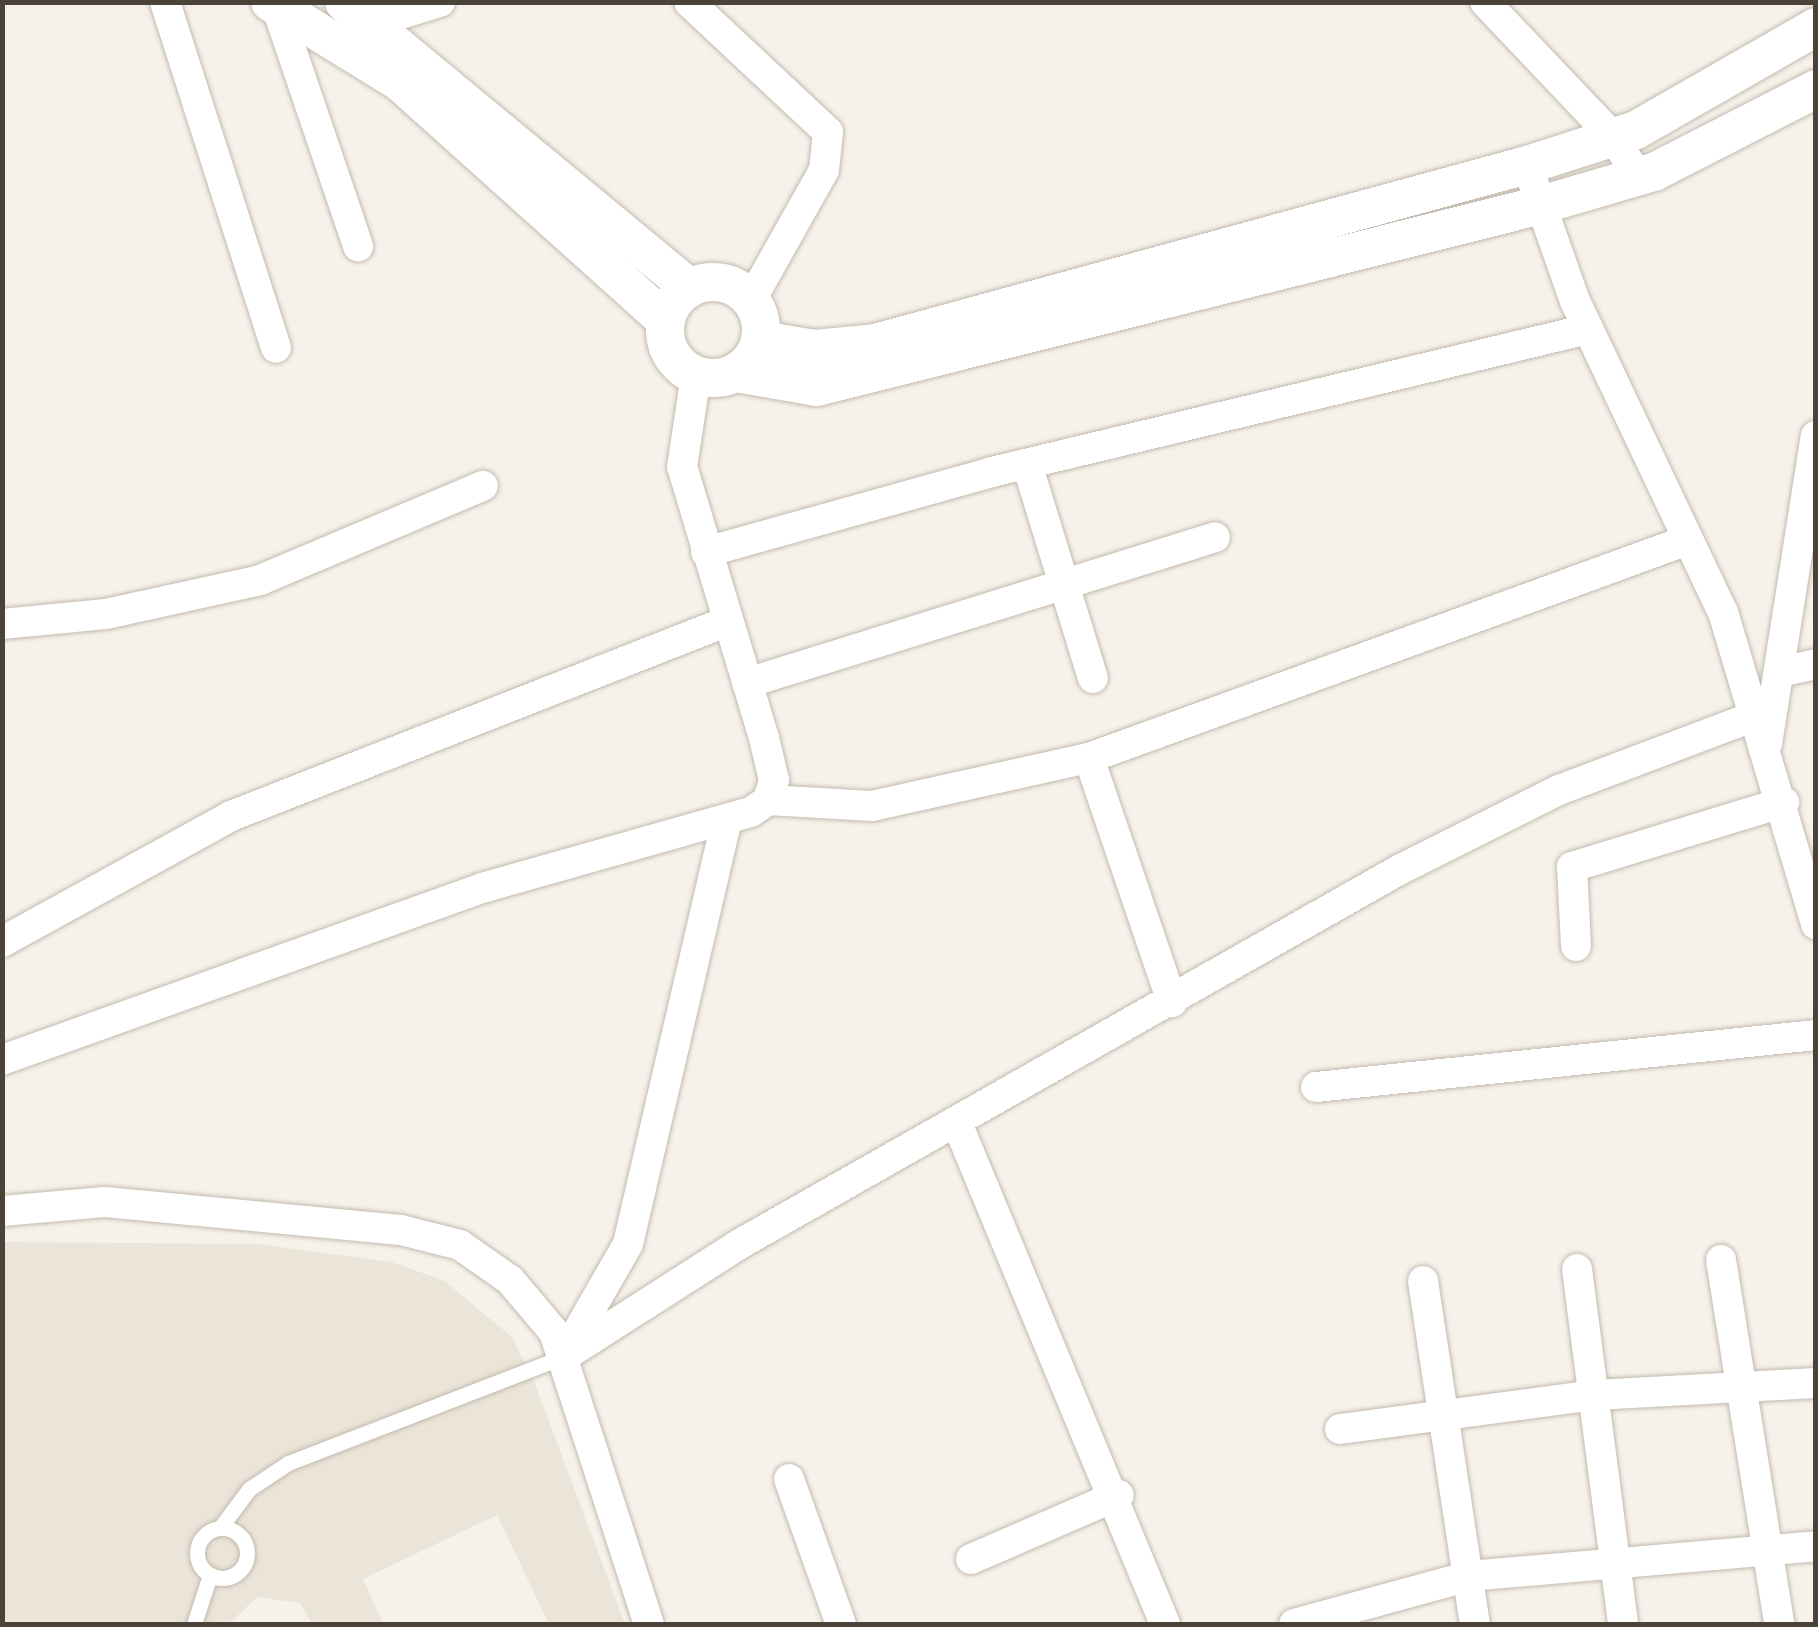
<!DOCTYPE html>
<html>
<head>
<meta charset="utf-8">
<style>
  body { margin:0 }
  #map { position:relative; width:1818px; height:1627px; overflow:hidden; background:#f6f2eb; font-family:"Space Grotesk",sans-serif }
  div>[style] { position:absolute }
  .residential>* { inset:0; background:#ebe4d9 }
  .roads { filter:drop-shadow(0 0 2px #c3baad) drop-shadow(0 0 2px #c3baad) }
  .service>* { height:15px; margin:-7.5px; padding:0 7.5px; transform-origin:7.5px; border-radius:7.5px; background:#fff }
  .service>.ring { margin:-7.5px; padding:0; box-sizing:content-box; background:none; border:15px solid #fff; border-radius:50% }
  .minor>* { height:30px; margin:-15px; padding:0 15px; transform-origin:15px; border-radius:15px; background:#fff }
  .tertiary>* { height:38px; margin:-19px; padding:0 19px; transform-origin:19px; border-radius:19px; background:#fff }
  .tertiary>.ring { margin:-19px; padding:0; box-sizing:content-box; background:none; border:38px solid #fff; border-radius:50% }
  span { translate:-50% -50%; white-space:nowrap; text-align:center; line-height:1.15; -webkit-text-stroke:8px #fff; paint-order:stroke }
  .frame { position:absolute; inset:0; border:5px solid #4c4338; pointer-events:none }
</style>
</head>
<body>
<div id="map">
  <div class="residential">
    <i style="clip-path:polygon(3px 1242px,258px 1244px,391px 1262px,443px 1280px,511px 1336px,532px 1376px,625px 1624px,549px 1624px,497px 1515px,363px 1579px,383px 1624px,312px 1624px,300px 1603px,257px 1597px,229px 1624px,3px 1624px)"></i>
  </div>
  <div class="roads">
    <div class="service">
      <i style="left:220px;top:1528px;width:49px;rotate:-53.4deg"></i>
      <i style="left:249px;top:1489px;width:47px;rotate:-33.7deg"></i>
      <i style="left:288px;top:1463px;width:295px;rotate:-21.1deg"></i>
      <i class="ring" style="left:197px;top:1528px;width:35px;height:35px"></i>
      <i style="left:194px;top:1624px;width:52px;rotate:-71.9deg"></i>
    </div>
    <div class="minor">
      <i style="left:165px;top:2px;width:363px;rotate:72.2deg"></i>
      <i style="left:689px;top:2px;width:190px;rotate:43.1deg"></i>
      <i style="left:828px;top:132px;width:38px;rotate:96deg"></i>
      <i style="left:824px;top:170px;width:149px;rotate:119.3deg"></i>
      <i style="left:1485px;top:2px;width:187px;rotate:46.5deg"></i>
      <i style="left:1614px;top:138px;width:44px;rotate:58.1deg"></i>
      <i style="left:276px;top:5px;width:255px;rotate:71.2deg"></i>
      <i style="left:375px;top:22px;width:68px;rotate:-17.1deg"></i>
      <i style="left:1527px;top:165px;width:144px;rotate:70.6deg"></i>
      <i style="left:1575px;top:301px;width:344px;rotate:64.6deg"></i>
      <i style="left:1723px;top:612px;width:326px;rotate:73.4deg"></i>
      <i style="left:1027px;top:464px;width:224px;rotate:72.9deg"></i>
      <i style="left:706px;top:552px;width:297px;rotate:-15.6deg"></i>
      <i style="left:992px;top:472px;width:613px;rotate:-13.49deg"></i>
      <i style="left:2px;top:624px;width:104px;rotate:-5.5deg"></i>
      <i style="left:106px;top:614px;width:158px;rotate:-12.4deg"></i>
      <i style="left:260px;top:580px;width:242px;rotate:-22.9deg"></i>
      <i style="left:1779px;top:672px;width:38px;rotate:-12deg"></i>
      <i style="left:747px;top:683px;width:490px;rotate:-17.3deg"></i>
      <i style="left:1767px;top:744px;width:312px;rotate:-81deg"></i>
      <i style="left:1089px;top:758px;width:258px;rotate:71.2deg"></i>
      <i style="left:768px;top:800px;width:104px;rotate:3.3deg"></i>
      <i style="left:872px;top:806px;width:222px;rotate:-12.5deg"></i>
      <i style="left:1089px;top:758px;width:637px;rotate:-20deg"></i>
      <i style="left:2px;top:942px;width:261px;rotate:-28.8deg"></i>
      <i style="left:231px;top:816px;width:534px;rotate:-21.42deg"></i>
      <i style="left:1576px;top:946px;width:79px;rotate:-92.9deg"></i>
      <i style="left:1572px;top:867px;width:222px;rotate:-17deg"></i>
      <i style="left:2px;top:1060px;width:510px;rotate:-19.71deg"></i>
      <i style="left:482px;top:888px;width:280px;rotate:-15.8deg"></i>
      <i style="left:751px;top:812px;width:21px;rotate:-35deg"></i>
      <i style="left:768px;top:800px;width:21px;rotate:-73deg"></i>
      <i style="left:774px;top:780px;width:43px;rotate:-103.4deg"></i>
      <i style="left:764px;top:738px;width:283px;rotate:-106.8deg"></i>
      <i style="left:682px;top:467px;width:93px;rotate:-81.3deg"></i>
      <i style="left:1316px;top:1087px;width:503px;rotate:-5.94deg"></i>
      <i style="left:957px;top:1123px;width:542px;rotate:67.45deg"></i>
      <i style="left:2px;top:1211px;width:103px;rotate:-5deg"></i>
      <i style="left:105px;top:1202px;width:297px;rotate:5.4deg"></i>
      <i style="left:401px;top:1230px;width:61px;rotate:14.3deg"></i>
      <i style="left:460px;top:1245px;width:61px;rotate:35deg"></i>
      <i style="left:510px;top:1280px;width:68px;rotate:49.8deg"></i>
      <i style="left:554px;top:1332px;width:307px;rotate:72deg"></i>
      <i style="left:1721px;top:1260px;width:369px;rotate:80.9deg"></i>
      <i style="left:1577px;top:1269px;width:358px;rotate:82.6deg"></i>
      <i style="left:1423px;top:1281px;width:347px;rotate:81.4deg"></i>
      <i style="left:567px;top:1350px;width:122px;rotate:-60.1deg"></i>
      <i style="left:628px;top:1244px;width:436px;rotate:-76.9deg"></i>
      <i style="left:563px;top:1357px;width:208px;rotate:-32.6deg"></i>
      <i style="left:738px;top:1245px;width:760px;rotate:-29.57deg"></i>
      <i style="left:1399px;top:870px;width:179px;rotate:-26.6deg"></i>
      <i style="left:1559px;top:790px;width:210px;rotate:-20.7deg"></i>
      <i style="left:1340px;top:1429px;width:256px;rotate:-7.6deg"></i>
      <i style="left:1594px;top:1395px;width:222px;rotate:-3.1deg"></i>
      <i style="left:789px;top:1479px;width:154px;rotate:70.3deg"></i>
      <i style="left:971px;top:1559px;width:161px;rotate:-23.4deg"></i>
      <i style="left:1294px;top:1624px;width:181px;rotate:-15.3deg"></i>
      <i style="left:1469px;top:1576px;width:348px;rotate:-4.9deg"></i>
    </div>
    <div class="tertiary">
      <i style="left:270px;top:2px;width:154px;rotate:31.7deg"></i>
      <i style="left:401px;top:83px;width:356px;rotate:41.9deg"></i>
      <i style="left:344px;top:2px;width:449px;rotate:39.6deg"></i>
      <i class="ring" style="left:665px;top:282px;width:58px;height:58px"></i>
      <i style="left:760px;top:340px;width:56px;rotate:9.3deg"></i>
      <i style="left:815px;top:349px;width:60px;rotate:-5.7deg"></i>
      <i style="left:875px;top:343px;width:676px;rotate:-15.27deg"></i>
      <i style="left:1527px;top:165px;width:114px;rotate:-17.8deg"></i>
      <i style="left:1636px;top:130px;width:207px;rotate:-29.8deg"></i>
      <i style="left:736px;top:373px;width:82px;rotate:9.8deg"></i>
      <i style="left:817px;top:387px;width:747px;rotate:-14.11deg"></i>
      <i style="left:1541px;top:205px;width:118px;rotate:-16.3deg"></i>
      <i style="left:1654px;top:172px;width:182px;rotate:-27.1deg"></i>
    </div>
  </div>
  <div class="frame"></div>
</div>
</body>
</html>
